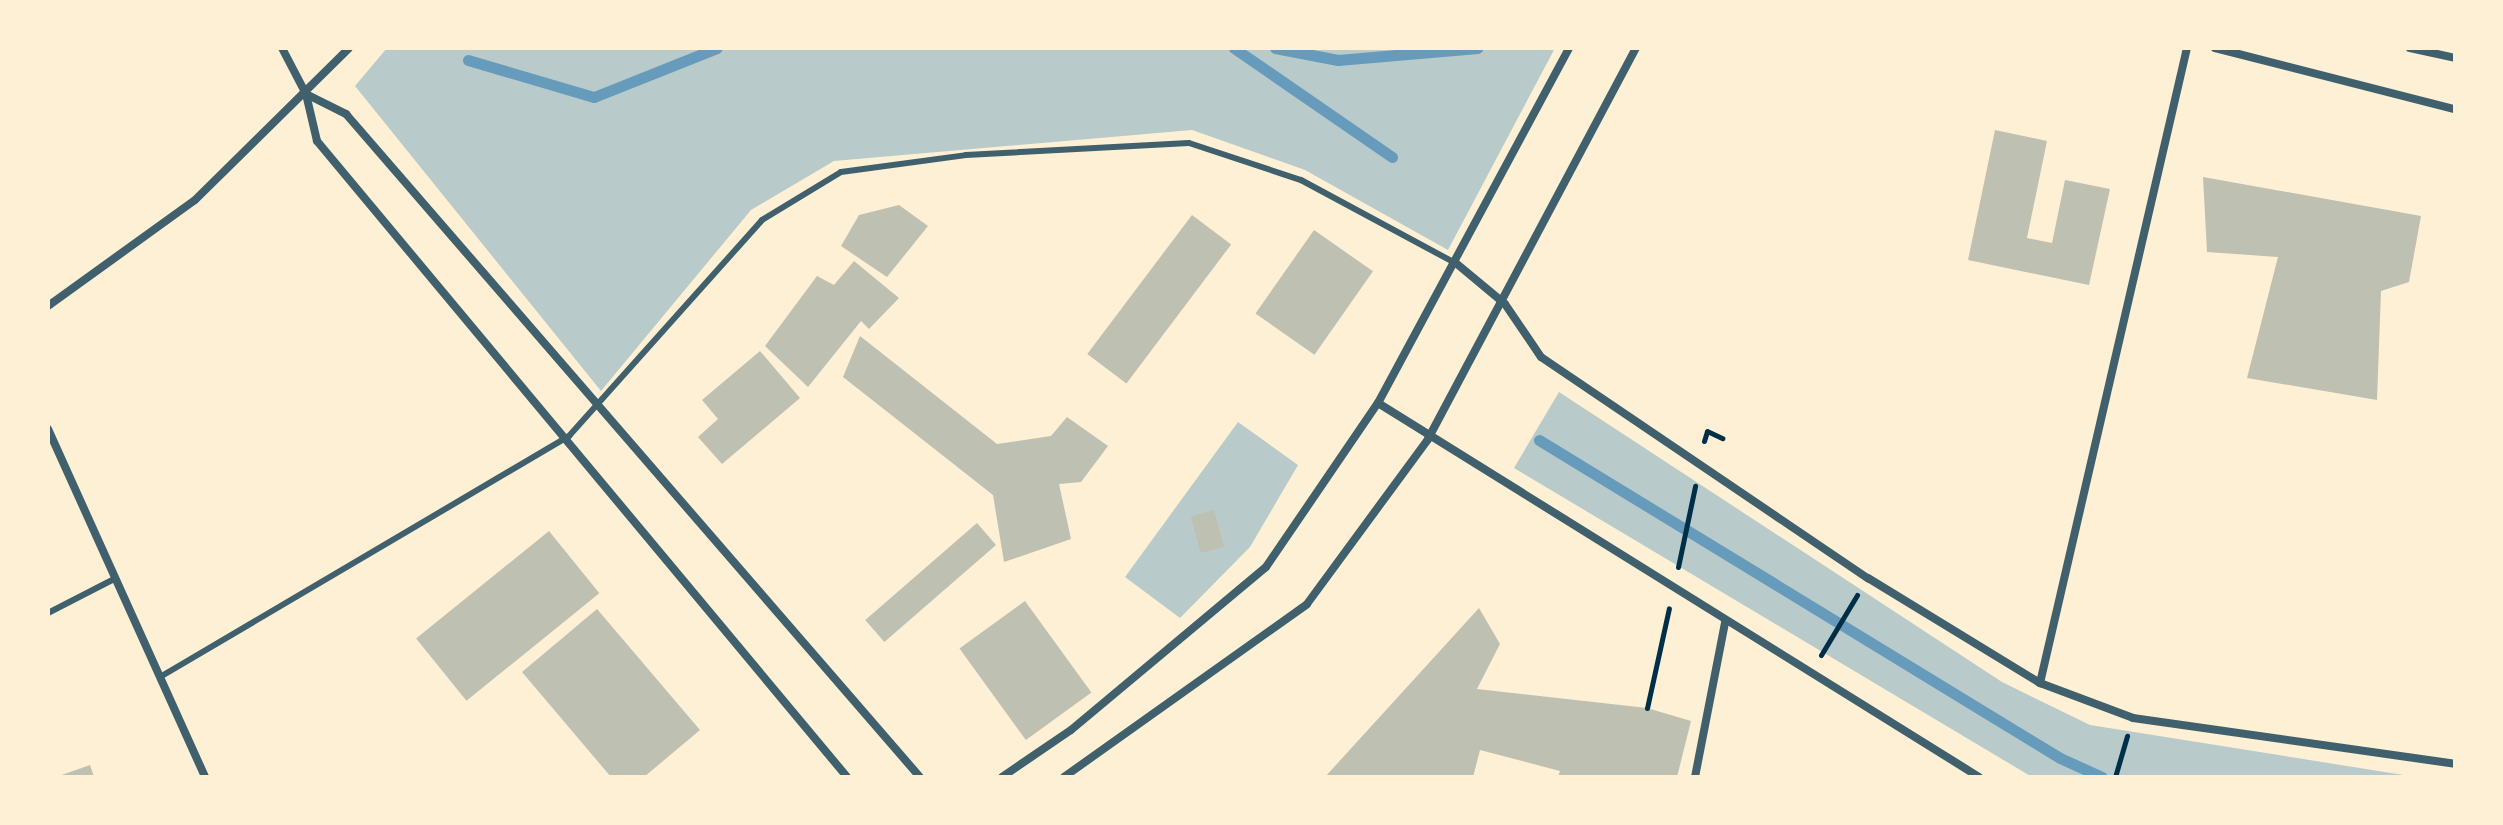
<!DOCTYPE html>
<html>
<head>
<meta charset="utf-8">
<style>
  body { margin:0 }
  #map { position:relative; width:2503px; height:825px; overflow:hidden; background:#fdf0d5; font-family:"DM Sans",sans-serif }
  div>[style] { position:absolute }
  .green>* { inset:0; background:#b9caca }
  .stream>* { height:11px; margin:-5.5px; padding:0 5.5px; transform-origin:5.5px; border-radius:5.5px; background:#669bbc }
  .building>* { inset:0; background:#bec0b2; transform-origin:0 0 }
  .path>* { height:5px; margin:-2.5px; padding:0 2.5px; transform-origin:2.5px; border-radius:2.5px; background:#003049 }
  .service>* { height:6px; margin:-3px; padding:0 3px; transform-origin:3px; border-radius:3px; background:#3f606c }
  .minor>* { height:8px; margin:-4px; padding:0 4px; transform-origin:4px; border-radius:4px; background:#3f606c }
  span { translate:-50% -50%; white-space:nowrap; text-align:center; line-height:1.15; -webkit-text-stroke:8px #fdf0d5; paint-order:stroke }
  .frame { position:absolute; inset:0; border:50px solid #fdf0d5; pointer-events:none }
</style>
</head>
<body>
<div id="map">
  <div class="green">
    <i style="clip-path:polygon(387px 48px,1555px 48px,1448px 250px,1305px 170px,1192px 130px,834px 161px,751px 210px,601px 391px,355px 86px)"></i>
    <i style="clip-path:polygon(1559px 392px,2002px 682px,2090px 725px,2416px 777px,2032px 777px,1514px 468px)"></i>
    <i style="clip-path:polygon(1238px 422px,1298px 465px,1250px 547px,1180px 618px,1125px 577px)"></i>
  </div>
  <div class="stream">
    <i style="left:1234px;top:48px;width:192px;rotate:34.6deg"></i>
    <i style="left:1275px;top:48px;width:64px;rotate:10.8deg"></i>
    <i style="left:1338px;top:60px;width:140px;rotate:-4.9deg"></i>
    <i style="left:468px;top:60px;width:131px;rotate:16.4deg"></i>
    <i style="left:594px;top:97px;width:132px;rotate:-21.7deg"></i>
    <i style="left:1539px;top:440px;width:610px;rotate:31.4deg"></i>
    <i style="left:2060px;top:758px;width:46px;rotate:24.3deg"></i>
  </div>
  <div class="building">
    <i style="clip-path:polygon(1995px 130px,2047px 141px,2027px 238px,2052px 243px,2065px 180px,2110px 189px,2089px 285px,1968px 260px)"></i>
    <i style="clip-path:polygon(2203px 177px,2421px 216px,2409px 282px,2381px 291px,2377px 400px,2247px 378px,2278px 257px,2207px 252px)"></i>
    <i style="clip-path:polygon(899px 205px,928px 226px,887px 277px,841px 246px,859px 215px)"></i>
    <i style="left:1192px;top:215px;width:49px;height:174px;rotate:37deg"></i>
    <i style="left:1314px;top:230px;width:72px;height:102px;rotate:35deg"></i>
    <i style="clip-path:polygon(854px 261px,899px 298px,869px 329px,861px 321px,808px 387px,765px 346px,817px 276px,834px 285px)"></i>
    <i style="clip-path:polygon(860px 336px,997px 444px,1051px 436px,1067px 417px,1108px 446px,1081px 482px,1059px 484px,1071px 539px,1004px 562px,993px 495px,843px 377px)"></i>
    <i style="clip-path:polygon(760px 351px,800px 398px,722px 464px,698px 437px,718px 419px,702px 400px)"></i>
    <i style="left:1214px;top:510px;width:38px;height:24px;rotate:75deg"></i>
    <i style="left:977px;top:523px;width:29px;height:148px;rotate:49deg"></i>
    <i style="left:549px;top:531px;width:80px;height:171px;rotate:51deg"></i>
    <i style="left:1025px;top:601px;width:113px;height:81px;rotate:54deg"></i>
    <i style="clip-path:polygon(1479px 608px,1500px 644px,1477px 689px,1647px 708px,1691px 721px,1677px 777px,1558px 777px,1560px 771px,1480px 750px,1473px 777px,1325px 777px)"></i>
    <i style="clip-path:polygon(597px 609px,700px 730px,644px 777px,611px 777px,522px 672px)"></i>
    <i style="clip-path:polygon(90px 765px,94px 777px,56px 777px)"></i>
  </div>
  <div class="path">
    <i style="left:1704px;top:441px;width:10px;rotate:-73deg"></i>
    <i style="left:1707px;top:431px;width:17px;rotate:25deg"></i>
    <i style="left:1678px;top:567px;width:83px;rotate:-78.1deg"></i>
    <i style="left:1821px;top:655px;width:70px;rotate:-59deg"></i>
    <i style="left:1647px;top:708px;width:102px;rotate:-77.6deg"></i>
    <i style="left:2115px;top:777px;width:43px;rotate:-73.7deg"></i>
  </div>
  <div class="service">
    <i style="left:48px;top:613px;width:76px;rotate:-27.2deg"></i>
    <i style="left:160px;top:677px;width:475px;rotate:-30.5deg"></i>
    <i style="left:569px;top:436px;width:290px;rotate:-48.2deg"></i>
    <i style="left:762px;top:220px;width:92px;rotate:-31.3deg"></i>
    <i style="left:841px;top:172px;width:126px;rotate:-7.7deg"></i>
    <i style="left:966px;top:155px;width:223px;rotate:-3.1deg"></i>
    <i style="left:1189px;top:143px;width:118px;rotate:18.3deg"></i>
    <i style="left:1301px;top:180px;width:175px;rotate:28.3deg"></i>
  </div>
  <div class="minor">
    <i style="left:282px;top:48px;width:52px;rotate:62.4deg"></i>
    <i style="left:306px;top:94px;width:48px;rotate:76.8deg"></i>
    <i style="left:317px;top:141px;width:828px;rotate:50.19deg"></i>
    <i style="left:2215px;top:48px;width:248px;rotate:14.3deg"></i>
    <i style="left:2410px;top:48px;width:46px;rotate:12.5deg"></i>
    <i style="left:306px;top:94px;width:45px;rotate:26.6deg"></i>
    <i style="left:346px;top:114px;width:877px;rotate:49.12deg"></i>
    <i style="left:1457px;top:264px;width:62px;rotate:39.8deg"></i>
    <i style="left:1505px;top:304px;width:64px;rotate:55.8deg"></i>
    <i style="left:1541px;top:357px;width:395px;rotate:34.1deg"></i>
    <i style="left:1868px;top:578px;width:202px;rotate:31.4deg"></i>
    <i style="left:2040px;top:683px;width:99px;rotate:20.6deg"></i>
    <i style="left:2133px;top:718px;width:325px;rotate:8.1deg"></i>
    <i style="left:48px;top:306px;width:181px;rotate:-35.8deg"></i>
    <i style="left:195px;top:200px;width:216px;rotate:-44.6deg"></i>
    <i style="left:1378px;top:403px;width:708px;rotate:31.89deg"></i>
    <i style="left:48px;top:429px;width:382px;rotate:65.7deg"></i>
    <i style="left:2040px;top:683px;width:652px;rotate:-76.97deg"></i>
    <i style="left:1002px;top:777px;width:83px;rotate:-34.3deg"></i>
    <i style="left:1071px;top:730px;width:254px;rotate:-39.9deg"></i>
    <i style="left:1266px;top:567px;width:199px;rotate:-55.7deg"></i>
    <i style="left:1378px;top:403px;width:403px;rotate:-61.7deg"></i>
    <i style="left:1064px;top:777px;width:298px;rotate:-35.4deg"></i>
    <i style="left:1307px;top:604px;width:205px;rotate:-53.7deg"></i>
    <i style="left:1428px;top:439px;width:443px;rotate:-62deg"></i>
    <i style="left:1695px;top:777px;width:158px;rotate:-79deg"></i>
  </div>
  <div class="frame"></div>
</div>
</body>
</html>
